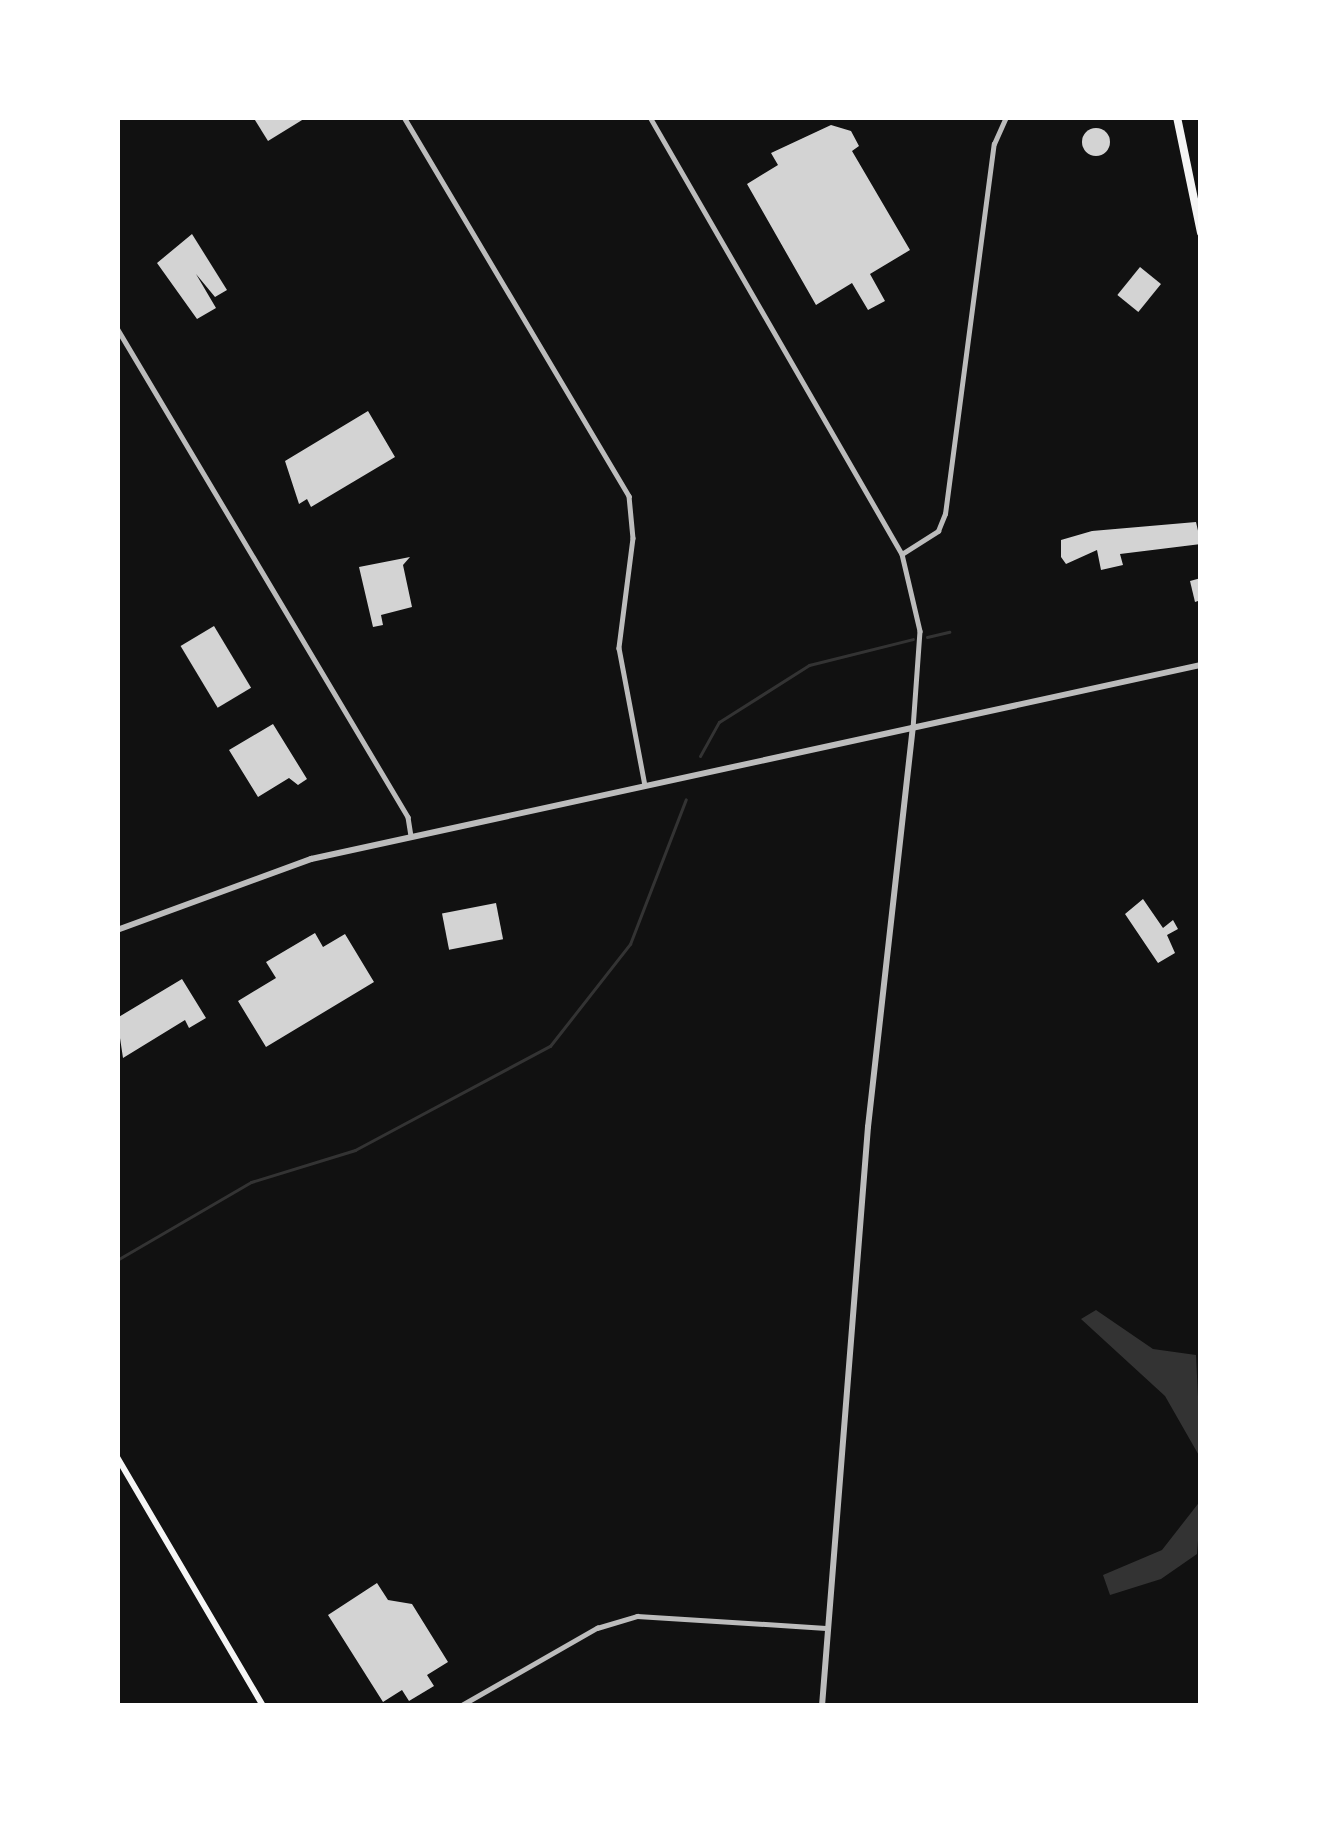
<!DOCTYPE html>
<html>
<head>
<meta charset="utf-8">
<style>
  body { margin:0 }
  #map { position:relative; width:1318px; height:1823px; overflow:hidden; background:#111; font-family:"DM Sans",sans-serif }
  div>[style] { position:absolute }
  .water>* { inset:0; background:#333 }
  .stream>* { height:3px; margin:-1.5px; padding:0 1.5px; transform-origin:1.5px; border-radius:1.5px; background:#333 }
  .building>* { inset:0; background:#d3d3d3; transform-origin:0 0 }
  .round { border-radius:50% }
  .minor>* { height:4.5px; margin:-2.25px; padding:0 2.25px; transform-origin:2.25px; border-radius:2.25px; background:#bcbcbc }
  .tertiary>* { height:6px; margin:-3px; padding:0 3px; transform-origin:3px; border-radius:3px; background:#bcbcbc }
  .secondary>* { height:6px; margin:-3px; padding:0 3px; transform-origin:3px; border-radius:3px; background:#f5f5f5 }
  .trunk>* { height:8px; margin:-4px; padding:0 4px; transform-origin:4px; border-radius:4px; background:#f5f5f5 }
  span { translate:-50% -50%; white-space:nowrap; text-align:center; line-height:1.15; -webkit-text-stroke:9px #fff; paint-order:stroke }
  .frame { position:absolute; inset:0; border:120px solid #fff; pointer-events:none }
</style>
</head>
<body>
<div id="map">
  <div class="water">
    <i style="clip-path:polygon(1096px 1310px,1153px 1349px,1196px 1355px,1201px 1459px,1165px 1396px,1081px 1319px)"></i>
    <i style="clip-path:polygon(1201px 1500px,1197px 1554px,1161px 1579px,1110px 1595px,1103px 1575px,1162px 1550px)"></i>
  </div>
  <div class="stream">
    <i style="left:927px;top:637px;width:23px;rotate:-13deg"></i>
    <i style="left:700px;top:756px;width:39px;rotate:-61deg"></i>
    <i style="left:719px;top:722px;width:107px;rotate:-32.3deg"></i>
    <i style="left:809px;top:665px;width:107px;rotate:-14deg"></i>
    <i style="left:117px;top:1260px;width:155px;rotate:-30.2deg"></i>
    <i style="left:251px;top:1182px;width:109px;rotate:-17.1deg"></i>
    <i style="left:355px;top:1150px;width:221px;rotate:-28.1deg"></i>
    <i style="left:550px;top:1046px;width:130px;rotate:-51.9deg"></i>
    <i style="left:630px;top:944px;width:155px;rotate:-68.9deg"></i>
  </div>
  <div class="building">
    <i style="clip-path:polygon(253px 117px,307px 117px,268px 141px)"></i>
    <i style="clip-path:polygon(831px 125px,851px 131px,859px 146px,852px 151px,910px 250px,870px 274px,885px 301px,868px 310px,852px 283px,816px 305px,747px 184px,778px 165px,771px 153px)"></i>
    <i class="round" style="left:1082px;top:128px;width:28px;height:28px"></i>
    <i style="clip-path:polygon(192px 234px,227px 290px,215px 297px,196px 274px,216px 308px,197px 319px,157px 263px)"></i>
    <i style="left:1140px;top:267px;width:27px;height:36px;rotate:39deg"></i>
    <i style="clip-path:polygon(368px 411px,395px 457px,311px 507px,307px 499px,299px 504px,285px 461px)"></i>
    <i style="clip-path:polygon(1196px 522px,1201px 544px,1120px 554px,1123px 565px,1101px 570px,1097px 550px,1066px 564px,1061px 557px,1061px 540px,1092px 531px)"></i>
    <i style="clip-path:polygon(410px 557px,403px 565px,412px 607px,381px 615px,383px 625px,373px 627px,359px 567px)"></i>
    <i style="clip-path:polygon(1201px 578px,1201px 600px,1195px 602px,1190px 581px)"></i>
    <i style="left:214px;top:626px;width:72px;height:39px;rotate:59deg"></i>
    <i style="clip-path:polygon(273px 724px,307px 779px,298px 785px,289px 778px,258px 797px,229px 750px)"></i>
    <i style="clip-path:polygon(1143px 899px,1163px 928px,1173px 920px,1178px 929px,1167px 935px,1175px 953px,1158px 963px,1125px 914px)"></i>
    <i style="left:496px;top:903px;width:37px;height:55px;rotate:79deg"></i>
    <i style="clip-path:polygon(315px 933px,323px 947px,345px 934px,374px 982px,266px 1047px,238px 1001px,276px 978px,266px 962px)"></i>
    <i style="clip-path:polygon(182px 979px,206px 1018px,189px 1028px,185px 1020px,123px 1058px,117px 1018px)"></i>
    <i style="clip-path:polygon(377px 1583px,388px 1600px,412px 1604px,448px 1662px,427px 1675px,434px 1686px,409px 1701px,402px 1690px,383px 1702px,328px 1615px)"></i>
  </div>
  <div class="minor">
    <i style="left:404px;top:117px;width:441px;rotate:59.3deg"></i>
    <i style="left:629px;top:496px;width:42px;rotate:84.6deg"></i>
    <i style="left:633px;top:538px;width:111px;rotate:97.3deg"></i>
    <i style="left:619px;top:648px;width:139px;rotate:79.3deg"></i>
    <i style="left:650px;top:117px;width:504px;rotate:60.03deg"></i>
    <i style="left:902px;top:554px;width:79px;rotate:76.8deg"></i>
    <i style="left:920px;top:631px;width:97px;rotate:94.1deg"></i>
    <i style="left:117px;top:328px;width:569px;rotate:59.24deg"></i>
    <i style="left:408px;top:817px;width:19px;rotate:81deg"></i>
    <i style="left:902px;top:554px;width:43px;rotate:-32.6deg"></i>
    <i style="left:938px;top:531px;width:18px;rotate:-68deg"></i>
    <i style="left:945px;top:514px;width:373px;rotate:-82.5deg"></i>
    <i style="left:994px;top:144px;width:30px;rotate:-66deg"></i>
    <i style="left:460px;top:1706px;width:158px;rotate:-29.7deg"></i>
    <i style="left:597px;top:1628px;width:42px;rotate:-16.7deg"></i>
    <i style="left:637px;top:1616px;width:189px;rotate:3.6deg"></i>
  </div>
  <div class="tertiary">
    <i style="left:117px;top:930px;width:207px;rotate:-20.1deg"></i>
    <i style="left:311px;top:859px;width:911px;rotate:-12.3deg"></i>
    <i style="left:822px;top:1706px;width:581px;rotate:-85.46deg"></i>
    <i style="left:868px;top:1127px;width:402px;rotate:-83.6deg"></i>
  </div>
  <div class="secondary">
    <i style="left:117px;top:1457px;width:289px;rotate:59.6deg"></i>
  </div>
  <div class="trunk">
    <i style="left:1177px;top:117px;width:118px;rotate:78.3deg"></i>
  </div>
  <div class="frame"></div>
</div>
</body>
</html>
